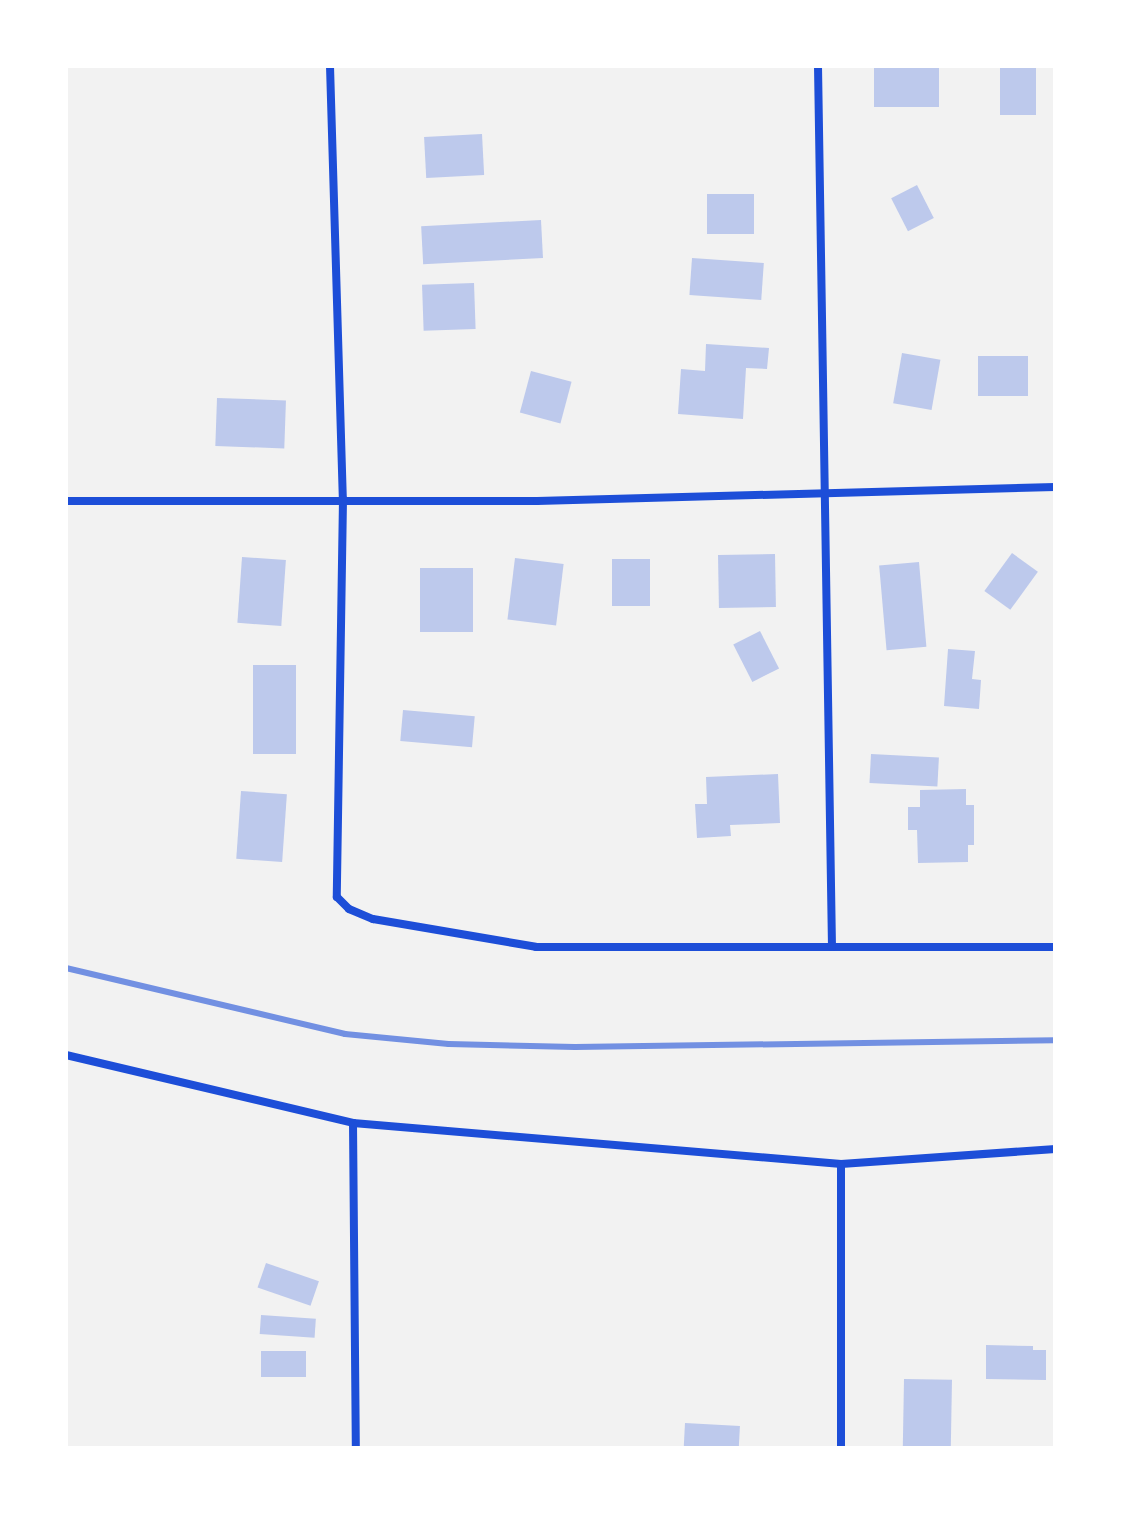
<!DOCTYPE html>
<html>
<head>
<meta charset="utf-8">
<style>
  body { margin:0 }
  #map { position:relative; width:1121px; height:1514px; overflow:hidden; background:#f2f2f2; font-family:"Public Sans",sans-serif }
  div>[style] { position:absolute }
  .building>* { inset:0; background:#bdc9ec; transform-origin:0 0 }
  .minor>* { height:8px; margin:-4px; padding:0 4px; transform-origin:4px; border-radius:4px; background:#1d4ed8 }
  .rail>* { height:6px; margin:-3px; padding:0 3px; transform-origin:3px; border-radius:3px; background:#7290e2 }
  span { translate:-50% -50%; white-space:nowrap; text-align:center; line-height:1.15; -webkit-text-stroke:6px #fff; paint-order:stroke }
  .frame { position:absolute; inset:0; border:68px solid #fff; pointer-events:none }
</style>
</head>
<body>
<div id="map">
  <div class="building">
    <i style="left:874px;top:66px;width:65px;height:41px"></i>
    <i style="left:1000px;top:66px;width:36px;height:49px"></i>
    <i style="left:482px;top:134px;width:41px;height:58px;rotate:87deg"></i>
    <i style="left:917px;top:185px;width:37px;height:29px;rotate:63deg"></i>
    <i style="left:707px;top:194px;width:47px;height:40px"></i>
    <i style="left:541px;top:220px;width:38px;height:120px;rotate:87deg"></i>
    <i style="left:692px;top:258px;width:72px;height:37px;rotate:4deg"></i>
    <i style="left:474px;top:283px;width:46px;height:52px;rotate:88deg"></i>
    <i style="clip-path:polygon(706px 344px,769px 348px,767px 369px,746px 368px,743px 419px,678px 414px,681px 369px,705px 371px)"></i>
    <i style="left:902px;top:353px;width:39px;height:51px;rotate:10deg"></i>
    <i style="left:978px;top:356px;width:50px;height:40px"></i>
    <i style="left:531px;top:371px;width:42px;height:43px;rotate:15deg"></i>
    <i style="left:217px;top:398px;width:69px;height:48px;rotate:2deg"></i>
    <i style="left:1012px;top:553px;width:32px;height:47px;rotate:36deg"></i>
    <i style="left:775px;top:554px;width:53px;height:57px;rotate:89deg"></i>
    <i style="left:242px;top:557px;width:44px;height:66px;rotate:4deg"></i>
    <i style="left:515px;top:558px;width:49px;height:62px;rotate:7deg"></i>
    <i style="left:612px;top:559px;width:38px;height:47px"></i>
    <i style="left:919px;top:562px;width:85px;height:40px;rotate:85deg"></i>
    <i style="left:420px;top:568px;width:53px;height:64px"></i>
    <i style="left:760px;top:631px;width:42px;height:30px;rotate:63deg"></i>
    <i style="clip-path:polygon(948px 649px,975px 651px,972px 679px,981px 680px,979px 709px,944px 706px)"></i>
    <i style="left:253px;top:665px;width:43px;height:89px"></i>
    <i style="left:403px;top:710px;width:72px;height:31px;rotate:5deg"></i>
    <i style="left:871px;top:754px;width:68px;height:29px;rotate:3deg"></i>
    <i style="clip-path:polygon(778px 774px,780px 823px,730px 825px,731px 836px,697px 838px,695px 804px,707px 804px,706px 777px)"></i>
    <i style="clip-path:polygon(966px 789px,966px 805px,974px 805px,974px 845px,968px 845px,968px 862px,918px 863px,917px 830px,908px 830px,908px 807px,920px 807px,920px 790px)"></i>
    <i style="left:241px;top:791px;width:46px;height:68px;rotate:4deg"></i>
    <i style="left:266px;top:1263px;width:56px;height:26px;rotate:19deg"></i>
    <i style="left:261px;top:1315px;width:55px;height:19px;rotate:4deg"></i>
    <i style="clip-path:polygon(986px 1345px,1033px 1346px,1033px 1350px,1046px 1350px,1046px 1380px,986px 1379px)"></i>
    <i style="left:261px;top:1351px;width:45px;height:26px"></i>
    <i style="left:904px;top:1379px;width:48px;height:69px;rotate:1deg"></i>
    <i style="left:685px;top:1423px;width:55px;height:25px;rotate:3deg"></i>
  </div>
  <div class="minor">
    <i style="left:330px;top:66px;width:433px;rotate:88.3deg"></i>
    <i style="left:343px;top:499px;width:398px;rotate:90.9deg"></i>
    <i style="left:337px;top:897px;width:17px;rotate:45deg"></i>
    <i style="left:349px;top:909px;width:26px;rotate:23deg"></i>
    <i style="left:373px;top:919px;width:165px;rotate:9.7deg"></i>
    <i style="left:536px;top:947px;width:519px"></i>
    <i style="left:818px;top:66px;width:881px;rotate:89.09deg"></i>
    <i style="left:66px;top:501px;width:471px"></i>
    <i style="left:537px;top:501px;width:518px;rotate:-1.55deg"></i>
    <i style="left:66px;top:1055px;width:295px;rotate:13.3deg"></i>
    <i style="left:353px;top:1123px;width:490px;rotate:4.8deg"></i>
    <i style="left:841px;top:1164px;width:215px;rotate:-4deg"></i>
    <i style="left:353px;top:1123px;width:325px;rotate:89.5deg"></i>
    <i style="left:841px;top:1448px;width:284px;rotate:-90deg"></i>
  </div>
  <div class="rail">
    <i style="left:66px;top:968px;width:287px;rotate:13.3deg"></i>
    <i style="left:345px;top:1034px;width:104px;rotate:5.5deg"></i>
    <i style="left:449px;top:1044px;width:126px;rotate:1.4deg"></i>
    <i style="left:575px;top:1047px;width:480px;rotate:-0.8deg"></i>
  </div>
  <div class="frame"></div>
</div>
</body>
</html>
